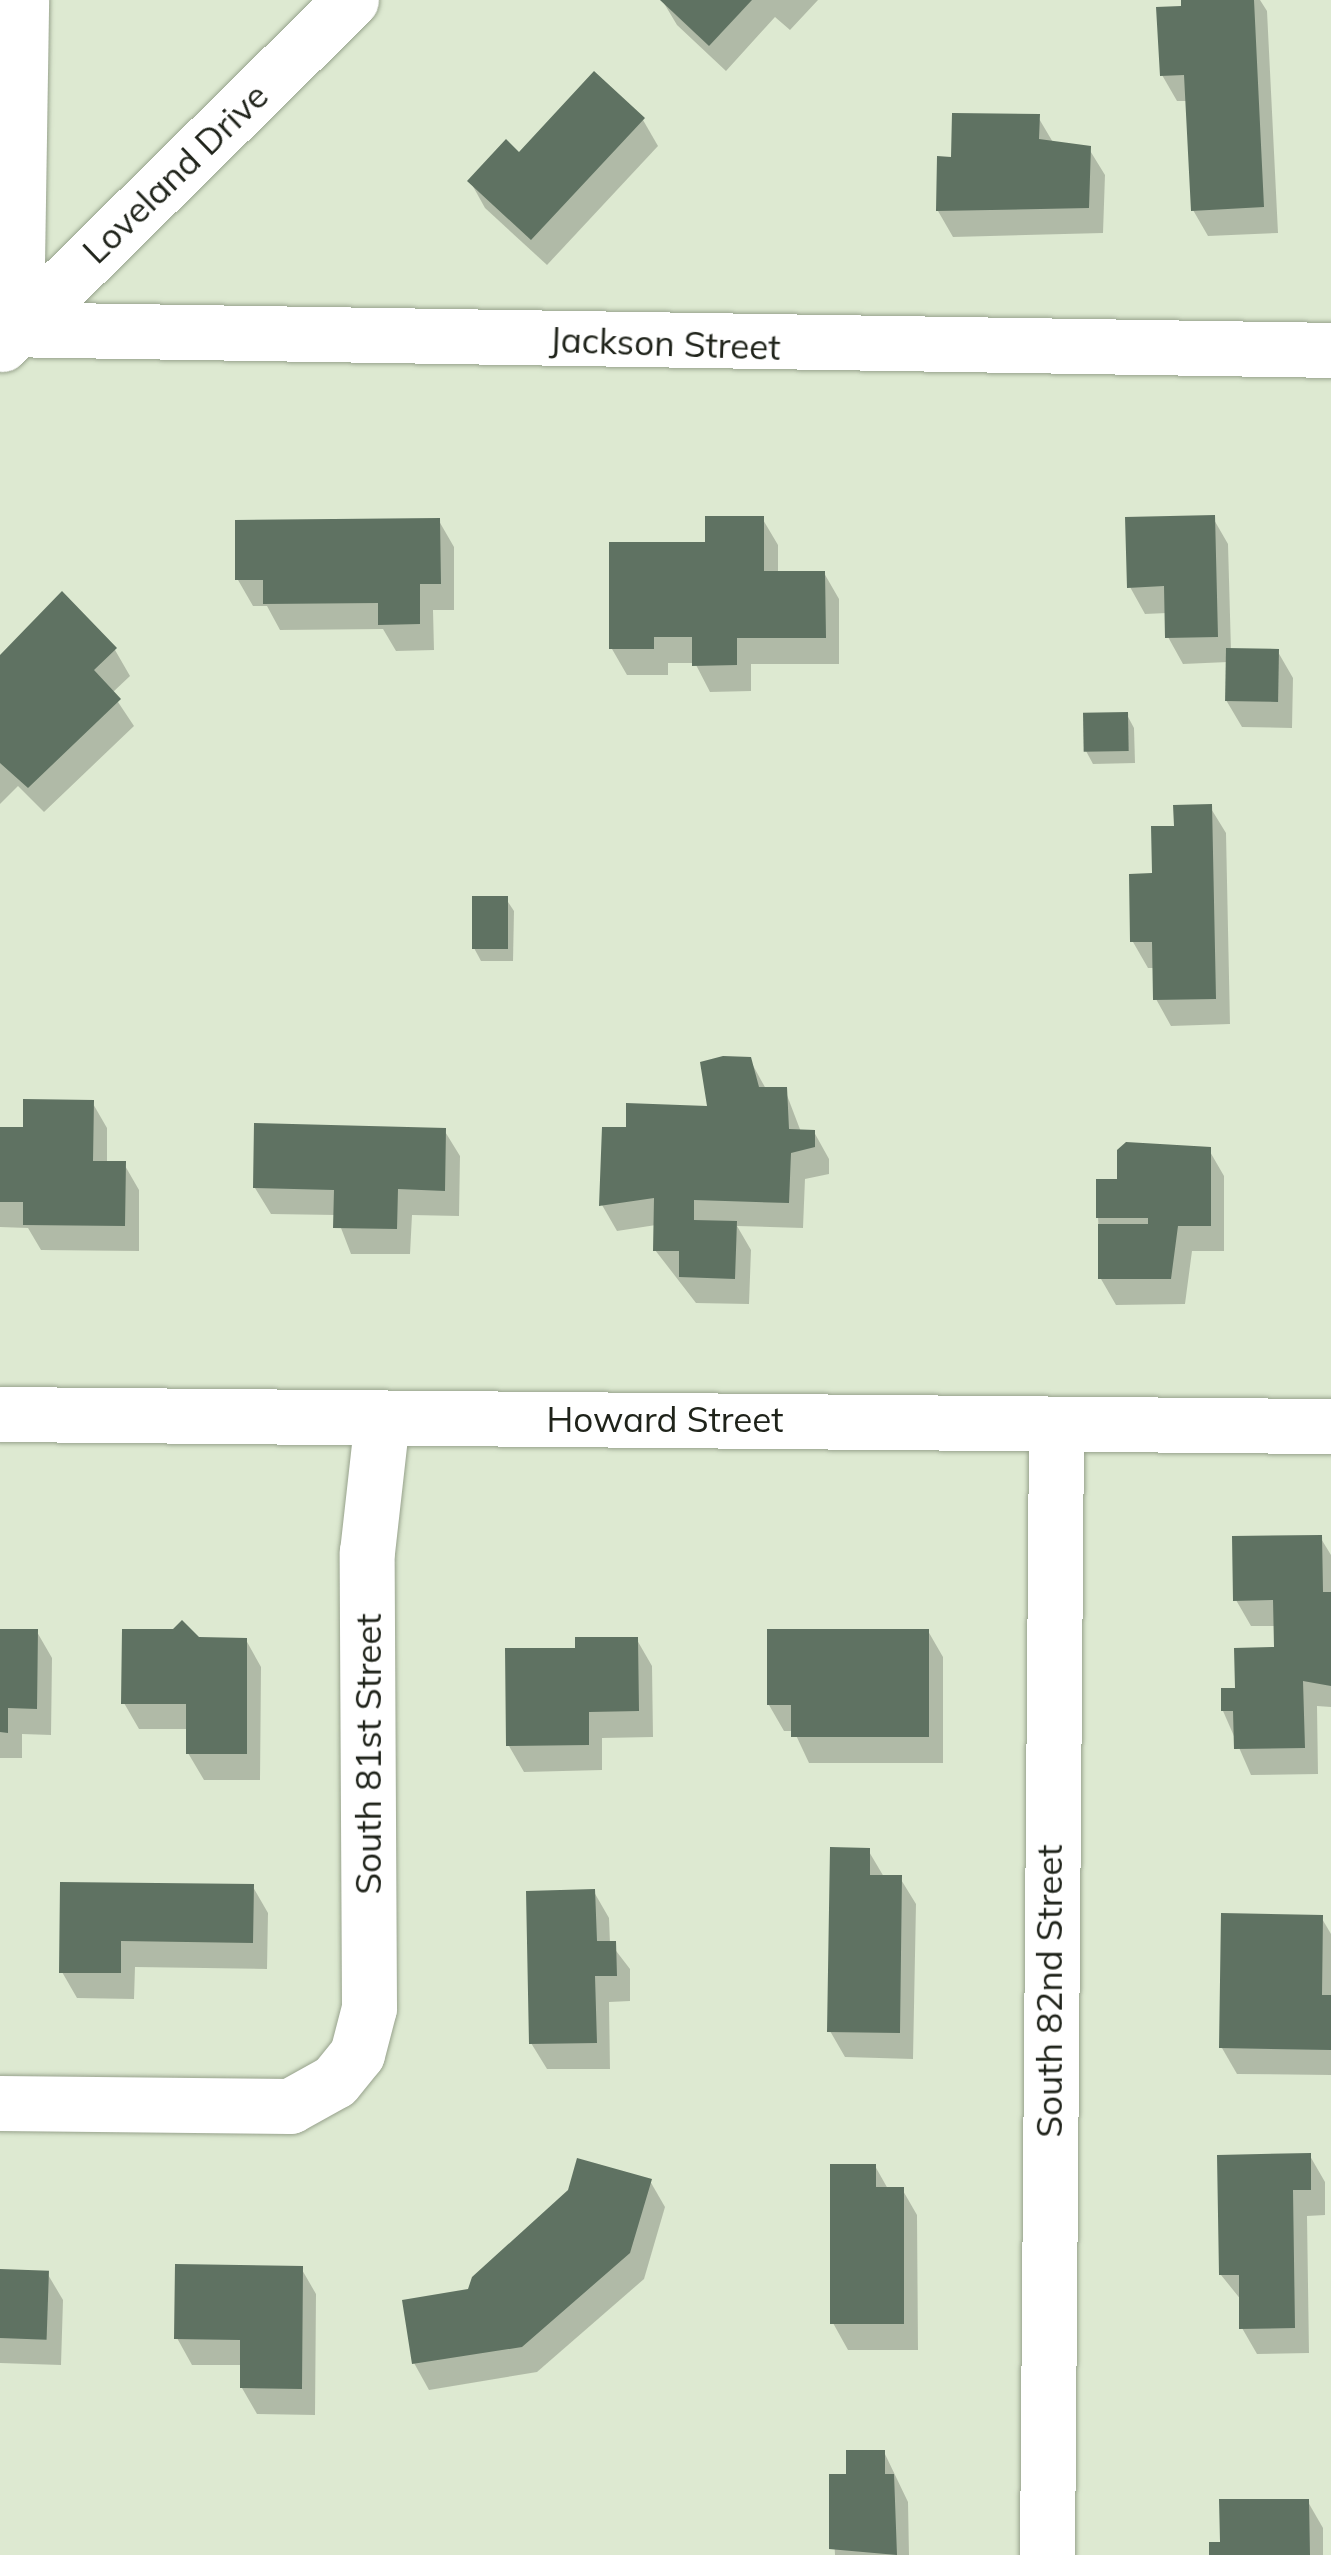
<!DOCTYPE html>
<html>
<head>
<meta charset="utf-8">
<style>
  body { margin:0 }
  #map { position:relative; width:1331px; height:2555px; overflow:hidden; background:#dde9d1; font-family:Mulish,sans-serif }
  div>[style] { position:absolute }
  .shadow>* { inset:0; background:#0003 }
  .building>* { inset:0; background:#5f7262; transform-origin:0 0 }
  .roads { filter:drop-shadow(0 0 2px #97a28c) drop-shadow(0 0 2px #97a28c) }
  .minor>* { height:55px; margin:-27.5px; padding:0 27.5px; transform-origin:27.5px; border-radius:27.5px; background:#fff }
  span { translate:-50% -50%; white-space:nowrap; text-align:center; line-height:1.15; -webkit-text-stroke:10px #fff; paint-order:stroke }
  .street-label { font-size:35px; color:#1f231a }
</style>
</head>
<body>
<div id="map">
  <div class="shadow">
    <i style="clip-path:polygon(662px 0,818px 0,790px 30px,775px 17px,726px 71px,677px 25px)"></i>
    <i style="clip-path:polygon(1183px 0,1260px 0,1267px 11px,1278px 233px,1208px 236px,1193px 210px,1188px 101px,1177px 101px,1162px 75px)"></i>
    <i style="clip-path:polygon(1038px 117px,1054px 144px,1089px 149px,1105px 175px,1103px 233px,953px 237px,938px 211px,954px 159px)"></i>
    <i style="clip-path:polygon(643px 120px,658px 146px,547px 265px,485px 208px,470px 181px,519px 155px)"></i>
    <i style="clip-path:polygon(762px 518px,778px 545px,778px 573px,824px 573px,839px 599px,839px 664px,751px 664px,751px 691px,710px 692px,695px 663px,668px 663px,668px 675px,627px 675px,612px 649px,708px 545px)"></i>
    <i style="clip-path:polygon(1213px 518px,1228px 544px,1231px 651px,1278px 652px,1293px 678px,1292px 728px,1242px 727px,1226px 700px,1228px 662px,1183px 664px,1168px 637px,1167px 613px,1145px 614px,1130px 587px)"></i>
    <i style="clip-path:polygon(439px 521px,454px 547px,454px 610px,433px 610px,434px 650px,396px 651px,383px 629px,280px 630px,267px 606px,253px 606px,238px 580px)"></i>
    <i style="clip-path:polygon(115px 650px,130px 676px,112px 693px,134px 726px,44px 812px,18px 786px,0 804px,0 656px)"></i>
    <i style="clip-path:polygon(1127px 715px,1134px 728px,1135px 763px,1093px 764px,1086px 751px)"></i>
    <i style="clip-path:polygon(1210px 807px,1226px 833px,1230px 1024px,1171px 1026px,1156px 999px,1155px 968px,1148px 968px,1133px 942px,1177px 828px)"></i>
    <i style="clip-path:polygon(506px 899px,514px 911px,513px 961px,481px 961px,474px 948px)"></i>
    <i style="clip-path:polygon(750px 1060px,766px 1089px,785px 1090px,801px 1132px,814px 1132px,829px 1159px,829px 1174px,805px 1179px,803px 1228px,737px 1226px,751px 1250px,749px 1304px,696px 1303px,655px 1250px,656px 1225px,617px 1231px,602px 1205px,628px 1129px,709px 1109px)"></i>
    <i style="clip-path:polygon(92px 1102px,107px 1128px,107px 1164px,124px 1164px,139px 1190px,139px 1251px,41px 1250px,28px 1228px,0 1227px,0 1129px,25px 1129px)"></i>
    <i style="clip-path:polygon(444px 1130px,460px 1156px,459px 1216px,412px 1215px,410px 1254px,351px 1254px,336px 1215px,271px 1214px,255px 1188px)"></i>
    <i style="clip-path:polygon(1209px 1150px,1224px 1176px,1224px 1251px,1192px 1251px,1185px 1304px,1116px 1305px,1101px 1279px,1098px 1217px)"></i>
    <i style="clip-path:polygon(1320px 1537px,1331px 1555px,1331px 1707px,1317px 1706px,1318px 1774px,1251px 1775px,1223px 1711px,1276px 1649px,1276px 1626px,1251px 1626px,1236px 1600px)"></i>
    <i style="clip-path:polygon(0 1631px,37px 1632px,52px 1658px,51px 1735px,22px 1734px,22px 1758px,0 1758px)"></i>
    <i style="clip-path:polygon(928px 1631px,943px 1657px,943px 1763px,809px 1763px,794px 1731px,784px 1731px,769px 1705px)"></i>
    <i style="clip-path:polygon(198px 1640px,246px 1640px,261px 1667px,260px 1780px,204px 1780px,188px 1753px,188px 1729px,139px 1729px,124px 1703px)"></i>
    <i style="clip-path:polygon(637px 1640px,652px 1666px,653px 1737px,602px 1738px,602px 1770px,524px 1772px,509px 1746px,578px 1650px)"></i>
    <i style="clip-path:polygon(868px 1850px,884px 1877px,900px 1878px,916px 1904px,913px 2059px,845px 2057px,830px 2031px)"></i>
    <i style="clip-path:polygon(63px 1885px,253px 1887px,268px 1913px,267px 1969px,135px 1967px,134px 1999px,77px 1998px,62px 1972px)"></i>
    <i style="clip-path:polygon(594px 1892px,609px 1918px,610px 1943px,630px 1969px,630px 2001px,609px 2002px,610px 2069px,547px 2069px,531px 2043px)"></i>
    <i style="clip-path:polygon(1321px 1917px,1331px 1934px,1331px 2075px,1237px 2074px,1222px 2048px)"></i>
    <i style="clip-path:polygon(1310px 2156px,1325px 2182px,1325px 2215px,1307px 2216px,1309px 2353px,1257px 2354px,1242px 2328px,1242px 2301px,1221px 2275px)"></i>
    <i style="clip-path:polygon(875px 2166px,888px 2189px,902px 2189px,917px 2215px,918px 2350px,848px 2350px,833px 2323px)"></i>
    <i style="clip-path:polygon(650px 2181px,665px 2207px,644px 2279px,537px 2372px,429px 2390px,414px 2363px,470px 2291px)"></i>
    <i style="clip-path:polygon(301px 2268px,316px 2294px,315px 2415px,257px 2414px,242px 2388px,242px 2365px,192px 2365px,177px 2338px)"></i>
    <i style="clip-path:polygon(0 2272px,47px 2273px,63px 2300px,61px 2365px,0 2363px)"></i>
    <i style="clip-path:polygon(884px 2452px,908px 2502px,909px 2555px,835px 2555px,831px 2477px,848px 2477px)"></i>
    <i style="clip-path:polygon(1308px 2502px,1323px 2528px,1323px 2555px,1212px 2555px)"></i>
  </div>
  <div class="building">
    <i style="clip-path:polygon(660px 0,752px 0,709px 46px)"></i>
    <i style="clip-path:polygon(1181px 0,1254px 0,1264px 207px,1191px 211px,1184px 75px,1160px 76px,1156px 7px,1181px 6px)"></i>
    <i style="clip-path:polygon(594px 71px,645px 118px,531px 240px,467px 181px,506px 139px,519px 152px)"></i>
    <i style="clip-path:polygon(952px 113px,1040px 114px,1039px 139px,1091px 146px,1089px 208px,936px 211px,937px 156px,951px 157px)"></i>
    <i style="clip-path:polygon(1215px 515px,1218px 637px,1165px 638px,1164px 586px,1127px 588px,1125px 517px)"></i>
    <i style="clip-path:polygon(705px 516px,764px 516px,764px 571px,825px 571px,826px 638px,737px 638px,737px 665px,692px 666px,692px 637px,654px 637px,654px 649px,609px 649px,609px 542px,705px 542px)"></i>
    <i style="clip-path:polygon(440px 518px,441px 584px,420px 584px,420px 624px,378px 625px,378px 603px,263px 604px,263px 580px,235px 580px,235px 520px)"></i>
    <i style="clip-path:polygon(62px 591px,117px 648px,94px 670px,121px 699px,28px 788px,0 763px,0 655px)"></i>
    <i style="left:1226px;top:648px;width:53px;height:53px;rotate:1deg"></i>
    <i style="left:1128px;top:712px;width:39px;height:45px;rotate:89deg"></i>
    <i style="clip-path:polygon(1212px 804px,1216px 999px,1153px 1000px,1152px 942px,1130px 942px,1129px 874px,1152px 873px,1151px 826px,1174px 826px,1173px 805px)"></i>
    <i style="left:472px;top:896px;width:36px;height:53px"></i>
    <i style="clip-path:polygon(723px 1056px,751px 1057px,759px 1087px,787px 1087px,789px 1129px,815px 1130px,815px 1147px,791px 1153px,789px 1203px,694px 1200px,694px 1220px,737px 1221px,735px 1279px,679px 1277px,679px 1251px,653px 1251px,654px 1198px,599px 1206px,602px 1127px,626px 1127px,626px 1103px,707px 1106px,700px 1062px)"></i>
    <i style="clip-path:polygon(23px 1099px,94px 1100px,93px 1161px,126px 1161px,125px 1226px,23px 1225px,23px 1202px,0 1202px,0 1127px,23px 1127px)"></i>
    <i style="clip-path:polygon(254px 1123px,446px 1128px,445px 1191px,398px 1189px,397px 1229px,333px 1228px,334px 1190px,253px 1188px)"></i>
    <i style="clip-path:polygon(1126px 1142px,1211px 1147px,1211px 1226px,1178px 1226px,1171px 1279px,1098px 1279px,1098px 1224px,1148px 1224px,1148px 1218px,1096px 1218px,1096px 1179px,1117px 1179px,1117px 1150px)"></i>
    <i style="clip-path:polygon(1322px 1535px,1323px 1592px,1331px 1592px,1331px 1686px,1303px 1681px,1305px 1748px,1234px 1749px,1233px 1711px,1221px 1711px,1221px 1688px,1235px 1688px,1234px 1648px,1274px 1647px,1273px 1600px,1233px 1601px,1232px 1536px)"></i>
    <i style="clip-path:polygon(182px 1620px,199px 1637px,247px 1638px,247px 1754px,186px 1754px,186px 1704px,121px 1704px,122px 1629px,173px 1629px)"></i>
    <i style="clip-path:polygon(0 1629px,38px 1629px,37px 1709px,8px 1708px,8px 1733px,0 1732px)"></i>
    <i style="clip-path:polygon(767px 1629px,929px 1629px,929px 1737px,791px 1737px,791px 1705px,767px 1705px)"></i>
    <i style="clip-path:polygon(575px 1637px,638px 1637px,639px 1711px,589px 1712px,589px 1745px,506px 1746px,505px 1648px,575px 1648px)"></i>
    <i style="clip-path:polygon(830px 1847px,870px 1848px,870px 1875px,902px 1875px,900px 2033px,827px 2032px)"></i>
    <i style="clip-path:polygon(60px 1882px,254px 1884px,253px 1943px,121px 1941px,121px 1973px,59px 1973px)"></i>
    <i style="clip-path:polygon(595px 1889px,597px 1941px,616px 1941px,617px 1976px,595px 1976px,597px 2043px,529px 2044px,526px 1891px)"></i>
    <i style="clip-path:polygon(1221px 1913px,1323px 1915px,1322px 1995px,1331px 1995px,1331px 2050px,1219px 2048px)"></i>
    <i style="clip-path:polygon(1311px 2153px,1311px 2190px,1293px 2190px,1295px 2328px,1239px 2329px,1239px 2275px,1219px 2275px,1217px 2155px)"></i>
    <i style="clip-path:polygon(577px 2158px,652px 2179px,630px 2253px,522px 2347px,412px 2364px,402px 2300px,468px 2289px,472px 2277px,568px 2190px)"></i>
    <i style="clip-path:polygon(830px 2164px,876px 2164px,876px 2187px,904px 2187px,904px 2324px,830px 2324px)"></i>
    <i style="clip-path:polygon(175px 2264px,303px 2266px,302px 2389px,240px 2388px,240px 2340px,174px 2339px)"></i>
    <i style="left:0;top:2269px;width:49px;height:69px;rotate:2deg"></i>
    <i style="clip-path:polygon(846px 2450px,885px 2450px,885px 2474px,894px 2474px,897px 2555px,829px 2549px,829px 2474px,846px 2474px)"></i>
    <i style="clip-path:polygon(1219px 2499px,1309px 2499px,1310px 2555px,1209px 2555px,1209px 2542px,1220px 2542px)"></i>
  </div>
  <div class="roads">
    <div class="minor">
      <i style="left:16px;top:328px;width:328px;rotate:-89.1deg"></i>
      <i style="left:0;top:329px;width:1331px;rotate:0.9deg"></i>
      <i style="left:2px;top:344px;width:490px;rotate:-44.6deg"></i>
      <i style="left:0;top:1414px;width:1331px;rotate:0.52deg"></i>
      <i style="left:0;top:2103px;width:290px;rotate:0.6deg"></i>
      <i style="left:290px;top:2106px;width:51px;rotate:-29.1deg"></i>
      <i style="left:335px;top:2081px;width:35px;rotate:-51deg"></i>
      <i style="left:357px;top:2054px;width:48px;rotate:-75.4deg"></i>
      <i style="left:369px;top:2008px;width:456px;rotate:-90.3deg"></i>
      <i style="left:367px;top:1552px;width:134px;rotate:-83.6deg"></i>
      <i style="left:1047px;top:2555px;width:1128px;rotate:-89.54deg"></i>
    </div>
  </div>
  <div class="street-label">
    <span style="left:175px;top:173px;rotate:-44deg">Loveland Drive</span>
    <span style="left:665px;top:343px;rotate:2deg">Jackson Street</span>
    <span style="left:665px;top:1419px">Howard Street</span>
    <span style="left:368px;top:1754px;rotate:-90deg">South 81st Street</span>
    <span style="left:1049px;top:1991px;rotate:-90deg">South 82nd Street</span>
  </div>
</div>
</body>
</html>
